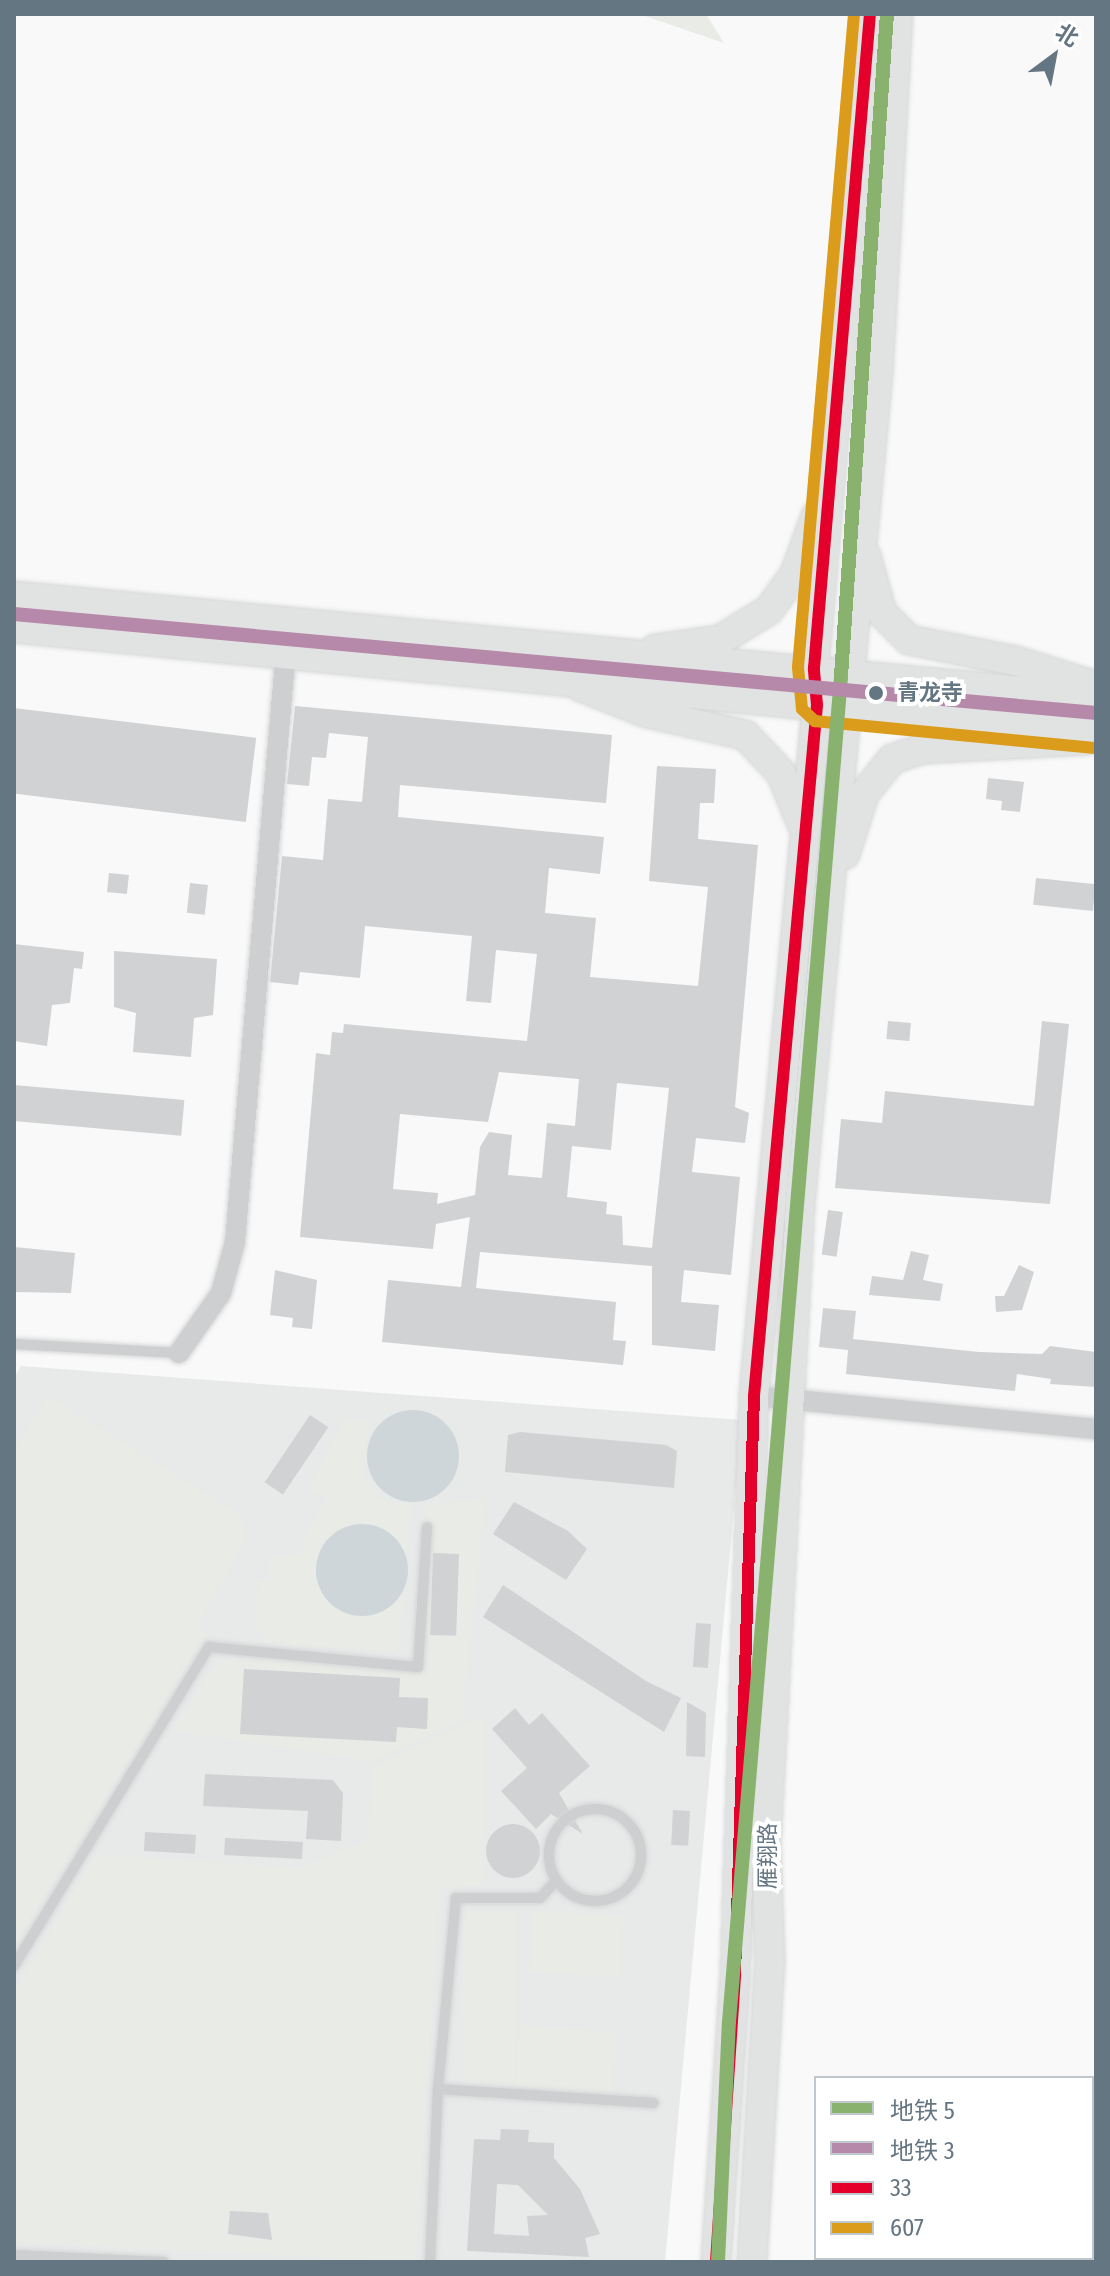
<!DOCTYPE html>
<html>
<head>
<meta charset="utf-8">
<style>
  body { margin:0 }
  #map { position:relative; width:1110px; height:2276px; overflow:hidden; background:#f9f9f9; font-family:"Fira Sans Condensed","Noto Sans SC",sans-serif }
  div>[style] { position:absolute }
  .built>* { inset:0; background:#e8e9e9 }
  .green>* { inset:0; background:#e8ebe6; transform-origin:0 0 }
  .water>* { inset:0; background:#ced6d9 }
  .round { border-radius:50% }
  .building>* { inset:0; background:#d0d2d3; transform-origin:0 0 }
  .roads { filter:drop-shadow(0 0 2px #d5d6d7) drop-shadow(0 0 2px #d5d6d7) }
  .lane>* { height:10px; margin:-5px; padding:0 5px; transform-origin:5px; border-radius:5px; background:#cecfd0 }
  .lane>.ring { margin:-5px; padding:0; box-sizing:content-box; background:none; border:10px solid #cecfd0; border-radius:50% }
  .street>* { height:20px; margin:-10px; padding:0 10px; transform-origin:10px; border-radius:10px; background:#cecfd0 }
  .secondary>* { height:28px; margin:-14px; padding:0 14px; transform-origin:14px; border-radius:14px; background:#e1e2e2 }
  .primary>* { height:30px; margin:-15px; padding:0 15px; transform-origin:15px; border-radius:15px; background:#e1e2e2 }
  .bus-1>* { height:12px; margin:-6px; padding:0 6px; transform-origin:6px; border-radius:6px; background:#e4002b }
  .bus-2>* { height:12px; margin:-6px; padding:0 6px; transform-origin:6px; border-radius:6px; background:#da9c1a }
  .metro-1>* { height:14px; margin:-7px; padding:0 7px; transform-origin:7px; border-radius:7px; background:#89b26f }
  .metro-2>* { height:14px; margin:-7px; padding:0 7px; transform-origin:7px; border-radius:7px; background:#b688a9 }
  .dots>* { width:22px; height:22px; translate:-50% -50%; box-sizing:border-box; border:4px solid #fff; border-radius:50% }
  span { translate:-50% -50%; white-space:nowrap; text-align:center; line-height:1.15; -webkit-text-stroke:8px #fff; paint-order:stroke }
  .stop-label { font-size:22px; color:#657683; font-weight:700 }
  .left { translate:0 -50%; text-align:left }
  .street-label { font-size:22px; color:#657683 }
  .frame { position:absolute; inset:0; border:16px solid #657683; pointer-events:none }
  .legend { position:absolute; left:814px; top:2076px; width:280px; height:184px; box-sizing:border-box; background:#fff; border:2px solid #c1c8cd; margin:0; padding:10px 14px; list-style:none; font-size:24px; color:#657683 }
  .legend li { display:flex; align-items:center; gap:16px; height:40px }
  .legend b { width:40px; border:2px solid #c1c8cd }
  .north { position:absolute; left:1014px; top:16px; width:80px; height:80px; -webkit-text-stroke:6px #fff; paint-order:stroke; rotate:32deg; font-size:22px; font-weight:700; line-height:32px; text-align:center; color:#657683 }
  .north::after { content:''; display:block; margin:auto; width:28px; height:36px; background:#657683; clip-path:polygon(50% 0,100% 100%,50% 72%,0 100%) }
</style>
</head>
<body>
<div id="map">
  <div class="built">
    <i style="clip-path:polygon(21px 1366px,742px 1420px,665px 2262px,14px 2262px,14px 1378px)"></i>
  </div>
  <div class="green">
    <i style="clip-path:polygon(639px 14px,706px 14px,724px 43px)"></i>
    <i style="clip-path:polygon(48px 1396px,240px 1515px,246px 1537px,197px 1628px,207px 1634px,14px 1946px,14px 1451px)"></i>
    <i style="clip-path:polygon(370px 1418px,362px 1476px,378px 1498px,412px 1504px,407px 1554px,380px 1525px,356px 1522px,325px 1540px,314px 1573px,330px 1605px,355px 1617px,384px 1612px,405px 1590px,399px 1652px,264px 1644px,265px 1632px,255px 1631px,258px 1579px,268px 1580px,269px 1556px,304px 1553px,305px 1534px,327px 1499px,308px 1487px,345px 1420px)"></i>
    <i style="clip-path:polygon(486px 1498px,462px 1720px,371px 1761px,173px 1731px,212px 1668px,231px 1658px,413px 1668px,426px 1505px)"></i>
    <i style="clip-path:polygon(486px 1714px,483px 1886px,440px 1888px,415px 2262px,14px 2242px,14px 1992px,96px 1854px,301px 1868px,368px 1839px,372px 1768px)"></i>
    <i style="left:463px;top:1912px;width:52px;height:171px"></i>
    <i style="left:532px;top:1912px;width:91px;height:61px;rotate:2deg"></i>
    <i style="left:520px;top:2025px;width:97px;height:62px;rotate:4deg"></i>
  </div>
  <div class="water">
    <i class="round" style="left:367px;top:1410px;width:92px;height:92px"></i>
    <i class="round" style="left:316px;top:1524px;width:92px;height:92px"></i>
  </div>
  <div class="building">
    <i style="clip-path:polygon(evenodd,295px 706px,612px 735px,606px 803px,400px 785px,398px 817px,604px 837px,600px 874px,549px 868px,545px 913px,596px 918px,590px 977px,698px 986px,708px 887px,649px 881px,657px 766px,716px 769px,714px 803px,700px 803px,698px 839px,758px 845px,735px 1107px,749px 1113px,745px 1143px,696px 1138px,692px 1172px,740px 1177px,731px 1275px,684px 1270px,681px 1302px,719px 1305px,715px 1351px,652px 1345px,652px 1266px,480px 1252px,476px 1288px,616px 1302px,613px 1340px,626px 1341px,623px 1365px,382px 1342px,388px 1280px,461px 1287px,470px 1217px,436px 1224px,433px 1249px,300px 1237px,316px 1053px,330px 1055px,332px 1032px,343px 1033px,344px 1024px,527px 1041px,537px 954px,496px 950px,491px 1003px,466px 1001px,472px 936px,365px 926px,360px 978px,300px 972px,298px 985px,270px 982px,282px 856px,323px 860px,328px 799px,362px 802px,368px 737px,329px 733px,326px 758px,312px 757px,309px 786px,287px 784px,295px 706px,499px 1072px,579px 1079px,575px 1126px,547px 1123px,542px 1178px,508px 1175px,512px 1135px,489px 1132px,480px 1147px,475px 1195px,437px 1204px,438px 1193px,393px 1189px,400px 1114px,488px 1122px,499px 1072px,295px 706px,617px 1083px,669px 1088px,652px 1248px,623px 1245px,622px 1216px,606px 1214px,607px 1202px,567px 1197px,572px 1146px,611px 1150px,617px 1083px)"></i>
    <i style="left:14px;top:708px;width:244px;height:85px;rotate:7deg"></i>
    <i style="clip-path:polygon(988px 778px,1024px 782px,1020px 812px,1001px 810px,1002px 801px,986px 799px)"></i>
    <i style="left:109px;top:873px;width:20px;height:19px;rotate:6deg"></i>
    <i style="left:1036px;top:878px;width:60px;height:27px;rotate:6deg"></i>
    <i style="left:190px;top:883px;width:18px;height:30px;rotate:6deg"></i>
    <i style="clip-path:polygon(14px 944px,84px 952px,82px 969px,74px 968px,70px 1003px,52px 1005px,47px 1046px,14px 1041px)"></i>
    <i style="clip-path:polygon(114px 951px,217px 959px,213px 1015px,194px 1018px,191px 1057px,133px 1052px,136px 1013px,114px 1007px)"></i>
    <i style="left:888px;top:1021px;width:23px;height:18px;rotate:5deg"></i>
    <i style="clip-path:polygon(1042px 1021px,1069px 1024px,1050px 1204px,835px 1188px,841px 1119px,882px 1123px,885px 1091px,1034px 1106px)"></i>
    <i style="left:14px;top:1085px;width:171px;height:36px;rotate:5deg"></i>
    <i style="left:828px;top:1210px;width:15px;height:45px;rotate:8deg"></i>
    <i style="clip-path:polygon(14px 1247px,75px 1253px,71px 1293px,14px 1292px)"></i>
    <i style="clip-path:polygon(911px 1251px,929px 1255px,923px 1280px,943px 1284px,940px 1301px,869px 1295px,872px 1276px,903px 1280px)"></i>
    <i style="clip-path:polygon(1019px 1265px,1034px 1272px,1022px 1310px,996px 1312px,995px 1296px,1004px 1296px)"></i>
    <i style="clip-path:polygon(275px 1270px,317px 1280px,312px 1329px,292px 1327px,293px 1318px,270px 1315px)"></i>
    <i style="clip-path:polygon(823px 1308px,856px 1311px,853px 1339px,979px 1352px,1042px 1354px,1050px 1346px,1096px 1352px,1096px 1387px,1050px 1384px,1051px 1379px,1017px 1374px,1015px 1391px,846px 1374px,848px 1350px,819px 1347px)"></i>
    <i style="left:310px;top:1415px;width:22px;height:81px;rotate:34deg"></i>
    <i style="clip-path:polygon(520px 1432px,666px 1445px,677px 1451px,674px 1488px,505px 1472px,508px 1435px)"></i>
    <i style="clip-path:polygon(514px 1502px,568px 1531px,587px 1549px,566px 1580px,493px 1534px)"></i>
    <i style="left:433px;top:1553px;width:26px;height:82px;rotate:2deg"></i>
    <i style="clip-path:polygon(503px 1585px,646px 1681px,681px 1698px,664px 1732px,483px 1617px)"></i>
    <i style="left:696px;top:1623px;width:15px;height:44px;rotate:4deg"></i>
    <i style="clip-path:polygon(244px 1669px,400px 1678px,399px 1697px,428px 1698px,427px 1729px,397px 1727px,396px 1742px,240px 1734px)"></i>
    <i style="clip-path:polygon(687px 1702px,706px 1713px,705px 1757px,686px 1756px)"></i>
    <i style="clip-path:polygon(515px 1708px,529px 1725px,542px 1713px,590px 1766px,559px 1793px,583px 1834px,551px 1814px,536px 1829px,501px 1791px,527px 1768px,492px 1729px)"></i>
    <i style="clip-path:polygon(205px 1774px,333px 1780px,343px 1793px,341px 1841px,306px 1839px,308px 1811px,203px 1806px)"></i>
    <i style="left:673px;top:1810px;width:17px;height:35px;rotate:3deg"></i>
    <i class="round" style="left:486px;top:1824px;width:54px;height:54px"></i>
    <i style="left:145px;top:1832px;width:51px;height:19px;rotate:3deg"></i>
    <i style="left:225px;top:1838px;width:78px;height:17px;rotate:3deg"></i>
    <i style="clip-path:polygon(evenodd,501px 2129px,529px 2130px,528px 2142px,554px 2143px,554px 2158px,580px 2189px,600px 2234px,585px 2238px,589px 2257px,467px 2251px,474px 2139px,500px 2140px,501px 2129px,497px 2184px,518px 2185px,548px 2215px,527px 2216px,529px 2236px,494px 2234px,497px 2184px)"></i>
    <i style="clip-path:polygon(230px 2211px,268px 2213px,272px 2240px,228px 2234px)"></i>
  </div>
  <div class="roads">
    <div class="lane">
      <i style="left:14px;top:1344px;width:165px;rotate:3.1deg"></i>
      <i class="ring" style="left:549px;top:1809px;width:82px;height:82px"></i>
      <i style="left:555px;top:1882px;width:22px;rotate:133deg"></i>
      <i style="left:540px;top:1898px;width:84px;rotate:180deg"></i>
      <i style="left:456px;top:1898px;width:192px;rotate:95.4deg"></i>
      <i style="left:438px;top:2089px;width:216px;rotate:3.7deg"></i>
      <i style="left:14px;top:1966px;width:374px;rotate:-58.6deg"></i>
      <i style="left:209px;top:1647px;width:210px;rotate:5.5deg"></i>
      <i style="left:418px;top:1667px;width:140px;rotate:-86.3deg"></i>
      <i style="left:14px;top:2255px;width:150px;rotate:2.7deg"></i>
      <i style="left:430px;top:2262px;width:173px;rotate:-87.4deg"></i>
    </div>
    <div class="street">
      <i style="left:179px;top:1353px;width:73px;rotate:-55deg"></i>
      <i style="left:221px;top:1293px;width:53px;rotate:-74.6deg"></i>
      <i style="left:235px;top:1242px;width:595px;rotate:-85.08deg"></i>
      <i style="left:754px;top:1396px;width:344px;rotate:5.5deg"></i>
    </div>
    <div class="secondary">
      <i style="left:866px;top:556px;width:59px;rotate:74.3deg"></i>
      <i style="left:882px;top:613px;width:38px;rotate:45deg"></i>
      <i style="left:909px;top:640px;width:109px;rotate:11.1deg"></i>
      <i style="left:1016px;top:661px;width:84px;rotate:17.4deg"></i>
      <i style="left:655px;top:649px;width:66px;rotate:-7.9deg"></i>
      <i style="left:720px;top:640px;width:57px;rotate:-31.5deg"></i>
      <i style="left:769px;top:610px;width:44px;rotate:-54.2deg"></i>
      <i style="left:795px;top:574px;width:62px;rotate:-70.1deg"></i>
      <i style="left:579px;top:686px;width:70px;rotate:21.8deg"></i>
      <i style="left:644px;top:712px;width:104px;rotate:12.8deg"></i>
      <i style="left:745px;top:735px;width:52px;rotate:46.5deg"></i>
      <i style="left:781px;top:773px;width:55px;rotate:67.6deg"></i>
      <i style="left:845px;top:854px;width:63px;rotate:-72.4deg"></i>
      <i style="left:864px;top:794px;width:45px;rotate:-51.3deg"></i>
      <i style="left:892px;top:759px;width:32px;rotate:-18deg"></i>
      <i style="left:922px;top:749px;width:166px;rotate:-3.1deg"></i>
      <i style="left:716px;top:2262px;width:288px;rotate:-86.2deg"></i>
      <i style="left:735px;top:1975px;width:579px;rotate:-88.12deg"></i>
      <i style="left:754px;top:1396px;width:694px;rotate:-84.79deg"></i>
      <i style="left:817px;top:705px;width:37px;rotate:-95deg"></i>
      <i style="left:814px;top:668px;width:656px;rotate:-85.11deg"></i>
      <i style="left:752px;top:2262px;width:302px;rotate:-86.6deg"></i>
      <i style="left:770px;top:1961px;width:116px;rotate:-92deg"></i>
      <i style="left:766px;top:1845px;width:642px;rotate:-86.96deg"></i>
      <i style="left:800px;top:1204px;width:836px;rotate:-84.64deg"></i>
      <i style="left:878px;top:372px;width:359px;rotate:-86.8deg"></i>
    </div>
    <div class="primary">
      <i style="left:14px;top:597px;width:1087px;rotate:5.39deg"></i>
      <i style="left:14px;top:627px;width:1087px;rotate:5.54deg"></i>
    </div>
  </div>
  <div class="bus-1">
    <i style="left:716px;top:2262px;width:288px;rotate:-86.2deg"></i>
    <i style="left:735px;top:1975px;width:579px;rotate:-88.12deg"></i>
    <i style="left:754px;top:1396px;width:694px;rotate:-84.79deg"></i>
    <i style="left:817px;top:705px;width:37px;rotate:-95deg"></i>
    <i style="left:814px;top:668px;width:656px;rotate:-85.11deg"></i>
  </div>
  <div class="bus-2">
    <i style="left:854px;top:14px;width:655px;rotate:94.9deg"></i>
    <i style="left:798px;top:667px;width:42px;rotate:84.6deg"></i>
    <i style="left:802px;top:709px;width:18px;rotate:43deg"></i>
    <i style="left:815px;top:721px;width:280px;rotate:5.5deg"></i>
  </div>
  <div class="metro-1">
    <i style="left:718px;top:2262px;width:240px;rotate:-87.4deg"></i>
    <i style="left:729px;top:2022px;width:1351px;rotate:-85.24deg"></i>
    <i style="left:841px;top:676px;width:664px;rotate:-86.03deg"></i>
  </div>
  <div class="metro-2">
    <i style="left:14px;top:614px;width:1087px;rotate:5.23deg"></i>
  </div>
  <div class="dots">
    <i style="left:876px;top:693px;background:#657683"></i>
  </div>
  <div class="stop-label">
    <span class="left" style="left:897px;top:693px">青龙寺</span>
  </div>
  <div class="street-label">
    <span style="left:768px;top:1856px;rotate:-90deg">雁翔路</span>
  </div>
  <div class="frame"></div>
  <ul class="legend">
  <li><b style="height:10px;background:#89b26f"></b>地铁 5</li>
  <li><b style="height:10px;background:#b688a9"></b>地铁 3</li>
  <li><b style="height:10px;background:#e4002b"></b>33</li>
  <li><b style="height:10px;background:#da9c1a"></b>607</li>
  </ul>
  <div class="north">北</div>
</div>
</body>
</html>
